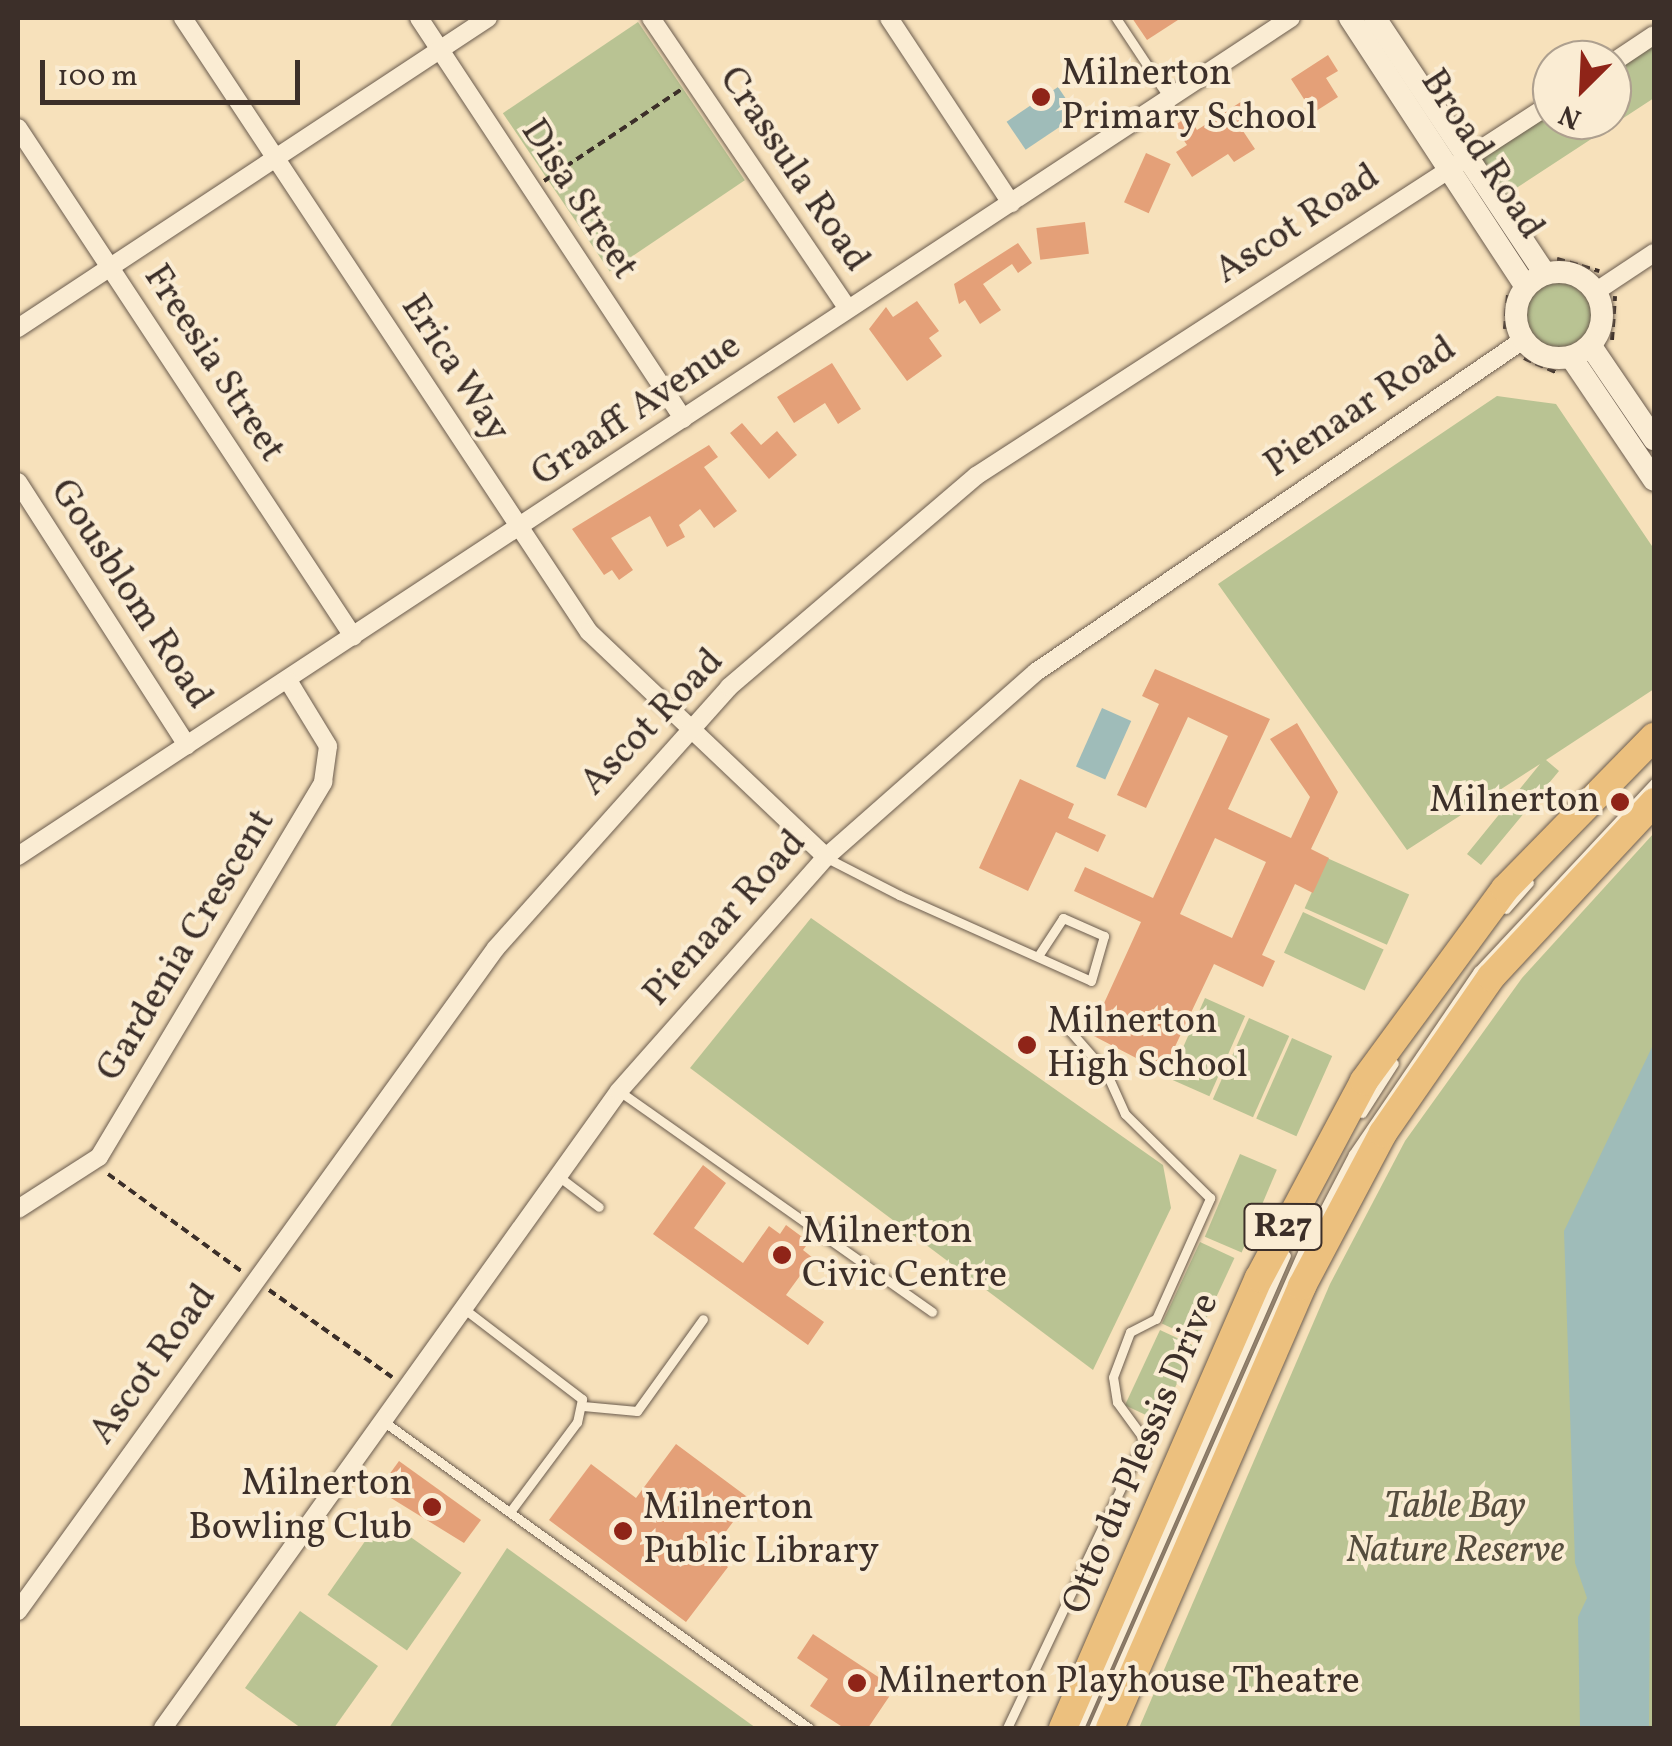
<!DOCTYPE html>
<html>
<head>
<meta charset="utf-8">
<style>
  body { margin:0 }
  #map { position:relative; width:1672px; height:1746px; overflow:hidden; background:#f7e1bb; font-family:Vollkorn,serif }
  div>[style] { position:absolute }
  .green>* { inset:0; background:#b9c393; transform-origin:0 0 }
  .round { border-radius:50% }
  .water>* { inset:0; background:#9fbcb9; transform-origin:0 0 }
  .building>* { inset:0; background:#e4a078; transform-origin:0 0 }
  .path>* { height:4px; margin-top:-2px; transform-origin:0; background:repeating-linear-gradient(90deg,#3c2f29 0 8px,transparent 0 13px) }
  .roads { filter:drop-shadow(0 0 2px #6b5c4e) drop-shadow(0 0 2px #6b5c4e) }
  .lane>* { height:9px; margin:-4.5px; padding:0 4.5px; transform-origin:4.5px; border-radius:4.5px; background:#faecd3 }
  .street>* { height:18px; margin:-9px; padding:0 9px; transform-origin:9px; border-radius:9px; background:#faecd3 }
  .secondary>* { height:22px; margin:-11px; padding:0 11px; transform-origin:11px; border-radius:11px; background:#faecd3 }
  .secondary>.ring { margin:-11px; padding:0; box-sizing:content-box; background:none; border:22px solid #faecd3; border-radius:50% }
  .primary>* { height:28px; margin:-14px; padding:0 14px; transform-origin:14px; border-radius:14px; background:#ecc07e }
  .dots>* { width:28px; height:28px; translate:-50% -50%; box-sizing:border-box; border:5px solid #faecd3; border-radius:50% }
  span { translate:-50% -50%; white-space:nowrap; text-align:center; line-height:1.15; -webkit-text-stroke:8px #faecd3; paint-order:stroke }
  .shield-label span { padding:2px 8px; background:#faecd3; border:2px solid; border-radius:8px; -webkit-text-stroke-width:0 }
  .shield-label { font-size:35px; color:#3c2f29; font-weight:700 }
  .poi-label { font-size:38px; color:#3c2f29 }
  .left { translate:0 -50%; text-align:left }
  .right { translate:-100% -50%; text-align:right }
  .street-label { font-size:38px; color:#3c2f29 }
  .park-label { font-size:38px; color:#554d3e; font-style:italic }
  .frame { position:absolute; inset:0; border:20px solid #3c2f29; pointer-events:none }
  .north { position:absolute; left:1532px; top:40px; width:100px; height:100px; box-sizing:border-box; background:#faecd3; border:2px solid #aea08f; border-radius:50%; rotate:204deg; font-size:28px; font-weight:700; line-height:40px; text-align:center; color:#3c2f29 }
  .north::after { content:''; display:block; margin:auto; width:35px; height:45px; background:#8f2418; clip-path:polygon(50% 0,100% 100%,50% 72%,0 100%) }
  .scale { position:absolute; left:40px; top:60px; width:260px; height:45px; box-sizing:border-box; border:5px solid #3c2f29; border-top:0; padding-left:12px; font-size:30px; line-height:35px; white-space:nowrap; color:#3c2f29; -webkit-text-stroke:8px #faecd3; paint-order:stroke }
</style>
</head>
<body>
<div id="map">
  <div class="green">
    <i style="left:638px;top:22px;width:191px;height:163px;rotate:56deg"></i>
    <i style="clip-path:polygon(1654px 35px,1654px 98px,1498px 200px,1469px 156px,1552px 103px,1552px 120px,1612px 120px,1612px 63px)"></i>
    <i class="round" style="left:1526px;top:282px;width:66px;height:66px"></i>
    <i style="clip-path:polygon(1497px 396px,1556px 404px,1654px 549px,1654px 689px,1546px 760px,1559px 771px,1481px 865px,1467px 854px,1540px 764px,1407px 850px,1218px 584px)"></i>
    <i style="clip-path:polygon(1654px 833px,1654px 1728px,1139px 1728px,1330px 1284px,1405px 1141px,1522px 978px)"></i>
    <i style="left:1327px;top:858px;width:90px;height:55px;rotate:24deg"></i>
    <i style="left:1303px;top:912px;width:89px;height:45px;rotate:25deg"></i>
    <i style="clip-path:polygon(811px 918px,1163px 1165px,1171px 1208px,1093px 1370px,690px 1068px)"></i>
    <i style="left:1205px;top:998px;width:44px;height:88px;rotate:24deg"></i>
    <i style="left:1249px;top:1018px;width:44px;height:89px;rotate:24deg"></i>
    <i style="left:1292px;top:1038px;width:44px;height:88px;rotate:24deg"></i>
    <i style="left:1240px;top:1154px;width:40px;height:90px;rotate:23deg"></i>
    <i style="left:1200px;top:1242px;width:38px;height:90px;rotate:25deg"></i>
    <i style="left:1160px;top:1330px;width:38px;height:83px;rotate:25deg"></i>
    <i style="left:382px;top:1517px;width:97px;height:95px;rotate:35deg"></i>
    <i style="clip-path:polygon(507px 1548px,756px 1728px,389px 1728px)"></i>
    <i style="clip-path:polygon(300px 1611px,378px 1666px,334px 1728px,301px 1728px,245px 1688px)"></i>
  </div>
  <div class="water">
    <i style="left:1058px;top:87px;width:34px;height:62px;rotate:56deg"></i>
    <i style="left:1102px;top:708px;width:32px;height:64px;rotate:24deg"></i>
    <i style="clip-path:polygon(1654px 1043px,1649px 1728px,1580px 1728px,1578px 1617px,1587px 1598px,1575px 1563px,1564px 1231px)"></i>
  </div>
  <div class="building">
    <i style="clip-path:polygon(1132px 18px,1181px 18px,1147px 40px)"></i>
    <i style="clip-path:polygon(1328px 55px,1338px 71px,1326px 78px,1338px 97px,1313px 113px,1291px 79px)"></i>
    <i style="clip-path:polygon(1247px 98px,1257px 114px,1239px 125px,1255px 149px,1234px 162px,1228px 154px,1192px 177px,1176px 152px,1187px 145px,1174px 126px,1188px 116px,1197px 130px)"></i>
    <i style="left:1146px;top:153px;width:27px;height:54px;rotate:24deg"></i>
    <i style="left:1085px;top:222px;width:32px;height:49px;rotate:83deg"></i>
    <i style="clip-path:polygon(1018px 243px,1032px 263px,1018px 273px,1012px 264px,983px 284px,1001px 310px,980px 324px,965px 300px,959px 304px,954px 284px)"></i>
    <i style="clip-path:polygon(917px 301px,939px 331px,929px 338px,942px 356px,907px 381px,869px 329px,886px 307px,893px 317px)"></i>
    <i style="clip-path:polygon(832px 363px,861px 409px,838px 424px,825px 403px,794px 423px,777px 397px)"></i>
    <i style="clip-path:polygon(742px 423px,761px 445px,777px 431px,797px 455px,769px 479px,730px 433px)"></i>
    <i style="clip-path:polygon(709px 445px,718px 457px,704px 467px,737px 511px,714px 528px,700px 509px,679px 525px,685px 537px,667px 547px,650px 516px,611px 538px,633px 570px,619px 580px,612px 570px,604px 575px,572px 529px)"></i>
    <i style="clip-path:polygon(evenodd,1155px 669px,1270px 719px,1228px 809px,1291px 838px,1310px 797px,1270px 739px,1297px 723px,1338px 792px,1311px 849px,1329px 858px,1313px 893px,1295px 884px,1262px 955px,1275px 961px,1263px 987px,1214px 964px,1163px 1072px,1090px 1034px,1141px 922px,1074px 891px,1085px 867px,1153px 898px,1228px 736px,1188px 717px,1146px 808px,1117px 795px,1159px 704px,1142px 696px,1155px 669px,1215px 838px,1266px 862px,1232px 938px,1180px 914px,1215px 838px)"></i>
    <i style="clip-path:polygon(1020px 779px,1074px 804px,1068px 818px,1106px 835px,1098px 852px,1056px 832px,1028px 891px,979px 868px)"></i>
    <i style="clip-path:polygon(703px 1165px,726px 1183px,694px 1228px,743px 1263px,769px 1226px,780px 1234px,786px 1225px,809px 1242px,803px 1250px,813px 1258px,786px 1295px,824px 1322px,808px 1345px,653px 1234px)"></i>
    <i style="clip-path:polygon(676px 1444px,750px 1499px,710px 1553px,728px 1567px,686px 1622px,549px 1520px,591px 1464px,636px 1498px)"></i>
    <i style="clip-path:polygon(399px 1461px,481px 1520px,464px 1543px,378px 1490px)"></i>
    <i style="clip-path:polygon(813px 1634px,895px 1688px,868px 1728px,844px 1728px,810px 1706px,828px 1679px,797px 1658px)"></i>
  </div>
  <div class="path">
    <i style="left:1612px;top:85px;width:12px;rotate:-31deg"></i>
    <i style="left:544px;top:181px;width:166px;rotate:-33.7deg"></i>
    <i style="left:1557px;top:259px;width:44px;rotate:15.9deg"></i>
    <i style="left:1505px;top:329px;width:34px;rotate:-85deg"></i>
    <i style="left:1612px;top:340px;width:44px;rotate:-86.1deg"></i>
    <i style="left:1524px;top:358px;width:35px;rotate:24deg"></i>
    <i style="left:108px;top:1174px;width:165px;rotate:36.1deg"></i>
    <i style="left:269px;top:1290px;width:151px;rotate:35.3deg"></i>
  </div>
  <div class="roads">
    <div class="lane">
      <i style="left:1116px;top:18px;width:96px;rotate:56.5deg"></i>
      <i style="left:827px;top:858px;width:81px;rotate:27.2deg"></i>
      <i style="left:899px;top:895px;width:210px;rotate:24.1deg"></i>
      <i style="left:1091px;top:981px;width:47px;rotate:-73.9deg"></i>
      <i style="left:1104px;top:936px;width:45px;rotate:-156.3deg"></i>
      <i style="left:1063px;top:918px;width:45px;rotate:123.3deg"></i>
      <i style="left:1506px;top:909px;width:35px;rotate:-49deg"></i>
      <i style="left:619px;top:1091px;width:383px;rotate:35.2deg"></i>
      <i style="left:1362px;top:1113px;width:59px;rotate:-57.4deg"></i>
      <i style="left:558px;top:1176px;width:51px;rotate:37.1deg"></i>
      <i style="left:463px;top:1308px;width:150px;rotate:37.4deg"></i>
      <i style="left:582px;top:1399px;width:24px;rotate:102deg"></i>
      <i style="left:577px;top:1422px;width:112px;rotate:126.7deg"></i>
      <i style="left:583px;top:1406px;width:54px;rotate:5.3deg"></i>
      <i style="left:637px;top:1411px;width:113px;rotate:-54.3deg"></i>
      <i style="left:383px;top:1421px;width:525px;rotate:35.78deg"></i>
      <i style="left:1007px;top:1728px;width:320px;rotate:-64.6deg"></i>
      <i style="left:1144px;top:1439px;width:46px;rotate:-126.1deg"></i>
      <i style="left:1117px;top:1402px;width:25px;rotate:-99deg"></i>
      <i style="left:1113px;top:1377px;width:48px;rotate:-69.3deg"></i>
      <i style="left:1130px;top:1332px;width:29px;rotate:-27deg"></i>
      <i style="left:1156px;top:1319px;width:133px;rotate:-65.9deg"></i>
      <i style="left:1210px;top:1198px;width:120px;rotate:-135.3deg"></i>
      <i style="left:1125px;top:1114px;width:46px;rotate:-114.3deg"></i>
      <i style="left:1106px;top:1072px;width:64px;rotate:-131.2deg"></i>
      <i style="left:1079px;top:1728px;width:516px;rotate:-66.36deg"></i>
      <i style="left:1093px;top:1728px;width:522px;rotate:-66.28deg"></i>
      <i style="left:1303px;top:1250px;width:108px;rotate:-62.5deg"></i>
      <i style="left:1353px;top:1154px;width:222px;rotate:-55.7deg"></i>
      <i style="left:1478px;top:971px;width:258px;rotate:-46.9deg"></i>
    </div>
    <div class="street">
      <i style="left:183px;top:18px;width:736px;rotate:56.53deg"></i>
      <i style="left:589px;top:632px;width:327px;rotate:43.5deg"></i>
      <i style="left:419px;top:18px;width:480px;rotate:56.6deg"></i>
      <i style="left:651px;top:18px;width:351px;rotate:55.9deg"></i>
      <i style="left:889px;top:18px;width:222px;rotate:56.6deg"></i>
      <i style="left:1612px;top:63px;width:50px;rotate:-33.7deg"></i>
      <i style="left:18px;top:128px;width:609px;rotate:56.6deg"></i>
      <i style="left:1595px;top:292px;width:71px;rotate:-33.5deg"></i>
      <i style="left:18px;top:328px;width:563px;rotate:-33.41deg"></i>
      <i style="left:18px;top:482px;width:313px;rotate:57.3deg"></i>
      <i style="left:18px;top:856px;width:1524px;rotate:-33.36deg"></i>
      <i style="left:18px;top:1209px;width:96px;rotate:-32.7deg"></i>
      <i style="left:99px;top:1157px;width:437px;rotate:-59.1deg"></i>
      <i style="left:323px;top:782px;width:36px;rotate:-82deg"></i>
      <i style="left:328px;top:746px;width:75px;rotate:-121.4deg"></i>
      <i style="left:18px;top:1611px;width:817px;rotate:-54.21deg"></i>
      <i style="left:496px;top:948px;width:350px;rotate:-48.2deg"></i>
      <i style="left:729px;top:687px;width:325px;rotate:-40.5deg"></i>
      <i style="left:976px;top:476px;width:686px;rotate:-32.93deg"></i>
      <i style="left:163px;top:1728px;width:783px;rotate:-54.4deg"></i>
      <i style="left:619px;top:1091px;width:312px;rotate:-48.5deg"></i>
      <i style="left:826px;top:857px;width:280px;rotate:-41.4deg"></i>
      <i style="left:1036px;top:672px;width:589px;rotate:-34.28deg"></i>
    </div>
    <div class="secondary">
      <i style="left:1350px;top:18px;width:321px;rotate:56.8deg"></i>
      <i style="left:1375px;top:18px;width:307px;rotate:56.4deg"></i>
      <i class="ring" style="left:1516px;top:272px;width:64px;height:64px"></i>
      <i style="left:1590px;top:345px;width:114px;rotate:55.8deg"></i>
      <i style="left:1571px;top:357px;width:148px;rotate:56deg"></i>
    </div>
    <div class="primary">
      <i style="left:1063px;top:1728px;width:491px;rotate:-66.5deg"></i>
      <i style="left:1259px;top:1278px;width:223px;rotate:-61.9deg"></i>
      <i style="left:1364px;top:1081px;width:238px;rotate:-53.7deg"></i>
      <i style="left:1505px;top:889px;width:213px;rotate:-45.6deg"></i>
      <i style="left:1110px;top:1728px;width:482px;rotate:-66.5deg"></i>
      <i style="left:1302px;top:1286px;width:173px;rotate:-62.1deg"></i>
      <i style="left:1383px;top:1133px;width:190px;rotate:-55.3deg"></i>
      <i style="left:1491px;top:977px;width:239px;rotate:-47deg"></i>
    </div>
  </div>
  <div class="dots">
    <i style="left:1041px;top:97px;background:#8f2418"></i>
    <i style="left:1620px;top:802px;background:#8f2418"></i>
    <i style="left:1027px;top:1045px;background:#8f2418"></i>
    <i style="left:782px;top:1255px;background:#8f2418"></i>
    <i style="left:432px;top:1507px;background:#8f2418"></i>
    <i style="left:623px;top:1531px;background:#8f2418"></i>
    <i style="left:857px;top:1683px;background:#8f2418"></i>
  </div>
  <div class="shield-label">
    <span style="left:1283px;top:1227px">R27</span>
  </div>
  <div class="poi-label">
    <span class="left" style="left:1061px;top:97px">Milnerton<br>Primary School</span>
    <span class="right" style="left:1600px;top:802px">Milnerton</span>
    <span class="left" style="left:1047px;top:1045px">Milnerton<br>High School</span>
    <span class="left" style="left:802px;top:1255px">Milnerton<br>Civic Centre</span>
    <span class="right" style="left:412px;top:1507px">Milnerton<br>Bowling Club</span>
    <span class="left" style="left:643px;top:1531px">Milnerton<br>Public Library</span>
    <span class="left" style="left:877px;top:1683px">Milnerton Playhouse Theatre</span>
  </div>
  <div class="street-label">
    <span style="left:1481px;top:155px;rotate:57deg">Broad Road</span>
    <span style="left:793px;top:170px;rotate:56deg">Crassula Road</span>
    <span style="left:578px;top:200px;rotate:57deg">Disa Street</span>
    <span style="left:1298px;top:225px;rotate:-33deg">Ascot Road</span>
    <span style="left:213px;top:364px;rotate:57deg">Freesia Street</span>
    <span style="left:454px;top:369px;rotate:57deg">Erica Way</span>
    <span style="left:1361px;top:408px;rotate:-34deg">Pienaar Road</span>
    <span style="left:637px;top:411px;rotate:-34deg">Graaff Avenue</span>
    <span style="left:130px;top:595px;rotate:57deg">Gousblom Road</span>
    <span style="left:653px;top:723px;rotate:-46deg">Ascot Road</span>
    <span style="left:726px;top:919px;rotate:-48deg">Pienaar Road</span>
    <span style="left:187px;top:946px;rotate:-59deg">Gardenia Crescent</span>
    <span style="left:154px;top:1365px;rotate:-54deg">Ascot Road</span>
    <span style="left:1142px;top:1454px;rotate:-67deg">Otto du Plessis Drive</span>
  </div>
  <div class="park-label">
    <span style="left:1455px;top:1530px">Table Bay<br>Nature Reserve</span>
  </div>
  <div class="frame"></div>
  <div class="north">N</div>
  <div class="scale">100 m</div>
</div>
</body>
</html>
